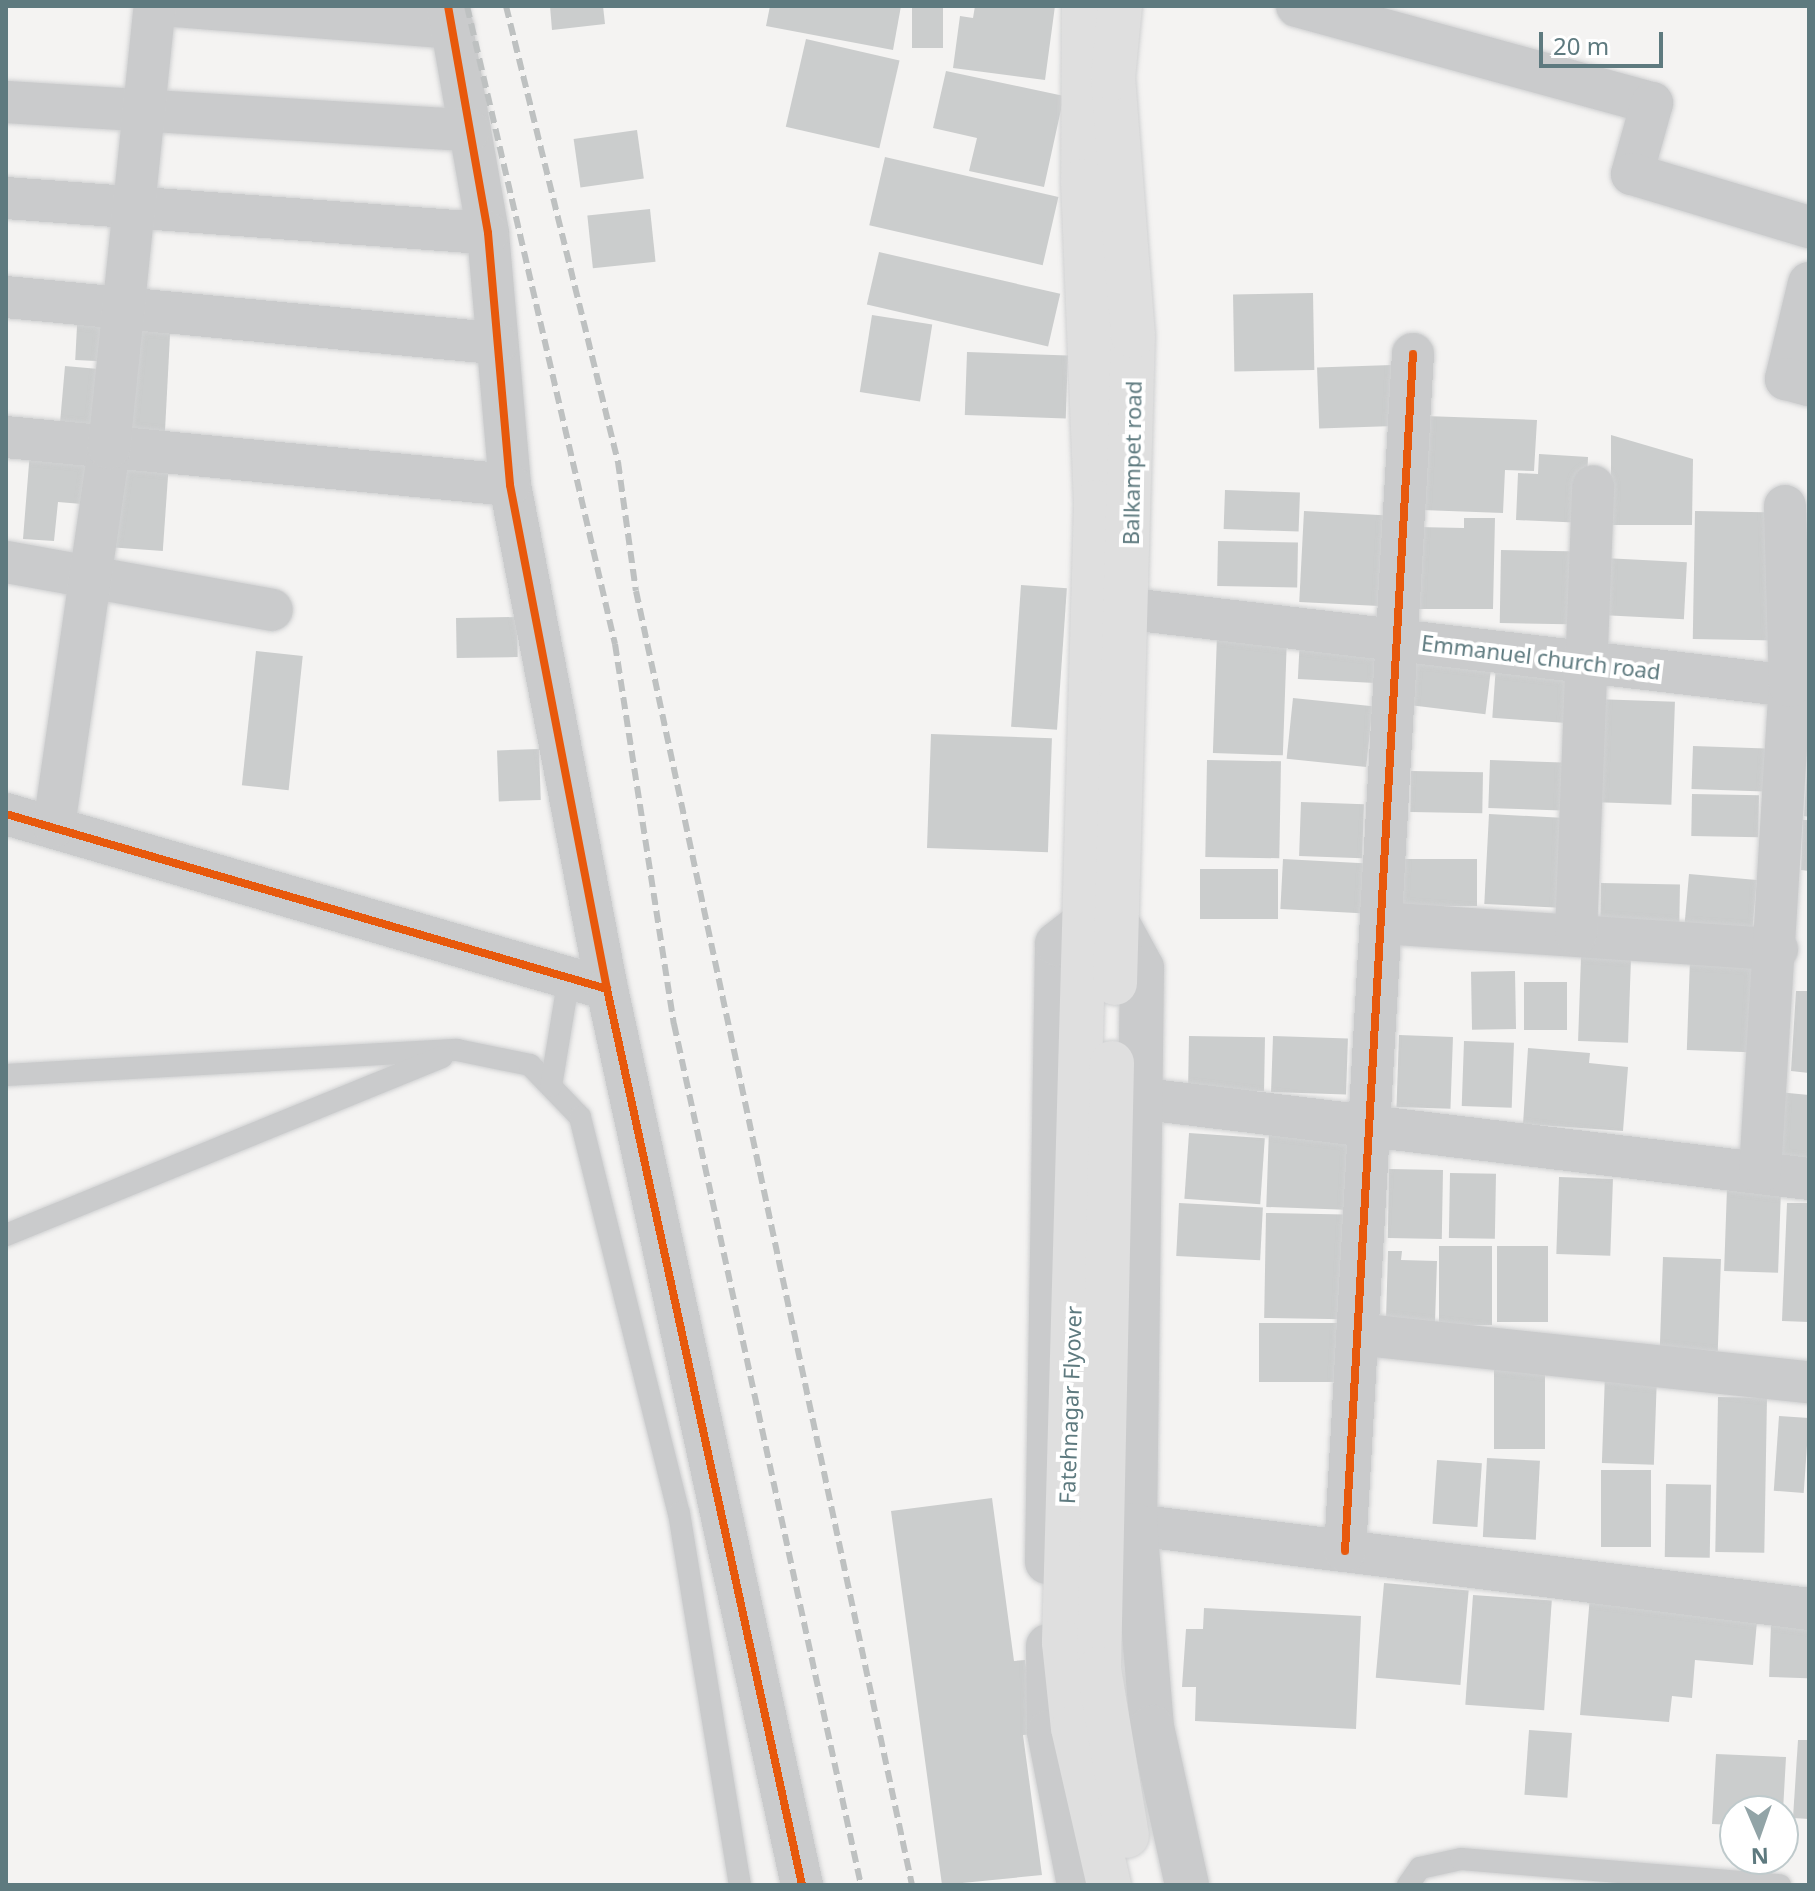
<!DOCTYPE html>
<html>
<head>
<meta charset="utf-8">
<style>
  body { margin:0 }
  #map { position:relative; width:1815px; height:1891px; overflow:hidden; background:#f4f3f2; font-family:"Noto Sans",sans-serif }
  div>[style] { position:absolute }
  .building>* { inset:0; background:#cbcdcd; transform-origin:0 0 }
  .roads { filter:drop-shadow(0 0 2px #d0d1d2) drop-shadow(0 0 2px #d0d1d2) }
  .service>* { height:22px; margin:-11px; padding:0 11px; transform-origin:11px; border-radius:11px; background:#cacbcc }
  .minor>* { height:42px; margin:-21px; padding:0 21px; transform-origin:21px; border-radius:21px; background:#cacbcc }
  .tertiary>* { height:44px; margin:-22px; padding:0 22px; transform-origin:22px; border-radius:22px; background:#cacbcc }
  .secondary>* { height:44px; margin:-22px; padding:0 22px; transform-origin:22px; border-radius:22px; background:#dfdfdf }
  .rail>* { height:6px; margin-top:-3px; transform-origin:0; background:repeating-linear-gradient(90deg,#bec1c1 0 12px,transparent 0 18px) }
  .cycleway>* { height:8px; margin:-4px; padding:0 4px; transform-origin:4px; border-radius:4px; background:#e8590c }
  span { translate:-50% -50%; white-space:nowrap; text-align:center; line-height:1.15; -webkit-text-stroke:8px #fff; paint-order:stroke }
  .street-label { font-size:22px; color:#5e7a7f }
  .frame { position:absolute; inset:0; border:8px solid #5e7a7f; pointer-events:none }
  .north { position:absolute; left:1719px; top:1795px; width:80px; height:80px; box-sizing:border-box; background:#fff; border:2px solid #bfcacc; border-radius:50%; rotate:178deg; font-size:22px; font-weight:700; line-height:32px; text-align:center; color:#5e7a7f }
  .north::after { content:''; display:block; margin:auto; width:28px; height:36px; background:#92a4a7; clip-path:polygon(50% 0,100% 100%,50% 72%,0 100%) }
  .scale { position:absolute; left:1539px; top:32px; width:124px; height:36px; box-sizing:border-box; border:4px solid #5e7a7f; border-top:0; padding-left:10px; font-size:24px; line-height:28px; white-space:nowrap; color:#5e7a7f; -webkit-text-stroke:6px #fff; paint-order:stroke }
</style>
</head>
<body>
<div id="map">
  <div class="building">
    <i style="clip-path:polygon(550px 6px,603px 6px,605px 24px,552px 30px)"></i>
    <i style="clip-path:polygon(770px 6px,901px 6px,893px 50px,766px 26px)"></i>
    <i style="left:912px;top:6px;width:31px;height:42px"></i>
    <i style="clip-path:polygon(975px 6px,1055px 6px,1045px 80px,953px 68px,960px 16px,973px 18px)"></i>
    <i style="left:806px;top:39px;width:96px;height:90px;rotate:13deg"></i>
    <i style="clip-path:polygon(946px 71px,1064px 96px,1044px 187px,969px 171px,977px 138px,933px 128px)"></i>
    <i style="left:637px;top:130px;width:49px;height:64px;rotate:82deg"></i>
    <i style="left:885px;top:157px;width:178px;height:70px;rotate:13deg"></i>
    <i style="left:650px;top:209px;width:53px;height:63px;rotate:84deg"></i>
    <i style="left:879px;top:252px;width:186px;height:54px;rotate:13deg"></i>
    <i style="left:1313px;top:293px;width:77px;height:80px;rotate:89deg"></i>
    <i style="left:78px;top:307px;width:37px;height:53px;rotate:3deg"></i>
    <i style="left:127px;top:315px;width:44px;height:117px;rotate:3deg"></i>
    <i style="left:872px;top:315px;width:61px;height:78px;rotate:9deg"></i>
    <i style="left:967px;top:352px;width:101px;height:63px;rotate:2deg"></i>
    <i style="left:1392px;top:365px;width:61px;height:75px;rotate:88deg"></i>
    <i style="left:65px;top:366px;width:42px;height:66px;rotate:5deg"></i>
    <i style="clip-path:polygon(1425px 416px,1537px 420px,1534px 471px,1505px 470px,1503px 513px,1422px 510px)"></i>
    <i style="clip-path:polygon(1611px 435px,1693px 459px,1692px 525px,1611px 525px)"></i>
    <i style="clip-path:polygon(30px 451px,98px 456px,94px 505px,58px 502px,54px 541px,23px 539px)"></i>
    <i style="clip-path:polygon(1539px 454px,1588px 457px,1585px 523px,1516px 520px,1518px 473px,1538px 474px)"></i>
    <i style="left:110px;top:460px;width:59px;height:87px;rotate:4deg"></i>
    <i style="left:1225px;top:490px;width:75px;height:39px;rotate:2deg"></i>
    <i style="left:1304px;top:511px;width:80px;height:91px;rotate:3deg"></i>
    <i style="left:1695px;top:511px;width:83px;height:128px;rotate:1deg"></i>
    <i style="clip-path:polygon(1464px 518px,1495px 518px,1493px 609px,1417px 609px,1417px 527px,1464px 528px)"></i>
    <i style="left:1218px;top:541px;width:80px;height:45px;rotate:1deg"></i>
    <i style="left:1501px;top:550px;width:82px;height:73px;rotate:1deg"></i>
    <i style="left:1604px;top:558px;width:83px;height:57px;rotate:3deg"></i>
    <i style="left:1021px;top:585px;width:46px;height:142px;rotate:4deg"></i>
    <i style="left:517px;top:617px;width:40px;height:61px;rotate:89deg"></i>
    <i style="left:1217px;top:635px;width:70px;height:118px;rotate:2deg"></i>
    <i style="left:1300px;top:638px;width:82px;height:41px;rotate:3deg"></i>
    <i style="left:256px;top:651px;width:47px;height:135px;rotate:6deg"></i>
    <i style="left:1413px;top:656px;width:79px;height:49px;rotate:7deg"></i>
    <i style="left:1496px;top:665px;width:81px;height:53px;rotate:4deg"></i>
    <i style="left:1293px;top:698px;width:80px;height:61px;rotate:6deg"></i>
    <i style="left:1594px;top:699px;width:81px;height:103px;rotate:2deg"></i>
    <i style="left:931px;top:734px;width:121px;height:114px;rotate:2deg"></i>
    <i style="left:1693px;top:746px;width:73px;height:43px;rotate:2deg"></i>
    <i style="left:539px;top:749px;width:51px;height:42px;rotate:88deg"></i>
    <i style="left:1207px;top:760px;width:74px;height:97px;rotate:1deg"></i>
    <i style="left:1490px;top:760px;width:81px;height:48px;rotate:2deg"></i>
    <i style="left:1411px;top:771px;width:72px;height:41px;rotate:1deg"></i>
    <i style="clip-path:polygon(1807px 771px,1809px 771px,1809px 817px,1804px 816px)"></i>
    <i style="left:1692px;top:794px;width:67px;height:42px;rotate:1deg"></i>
    <i style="left:1301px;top:802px;width:63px;height:54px;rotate:2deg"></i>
    <i style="left:1489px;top:814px;width:81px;height:90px;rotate:3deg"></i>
    <i style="clip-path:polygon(1803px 820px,1809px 820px,1809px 871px,1801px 870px)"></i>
    <i style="left:1283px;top:859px;width:90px;height:50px;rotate:3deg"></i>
    <i style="left:1400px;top:859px;width:77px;height:47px"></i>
    <i style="left:1200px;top:869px;width:78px;height:50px"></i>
    <i style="left:1689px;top:874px;width:68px;height:56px;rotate:5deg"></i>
    <i style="left:1601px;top:883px;width:79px;height:44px;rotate:1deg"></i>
    <i style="left:1581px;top:957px;width:50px;height:84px;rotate:2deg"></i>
    <i style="left:1690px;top:959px;width:63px;height:91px;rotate:2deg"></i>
    <i style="left:1515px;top:971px;width:58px;height:44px;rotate:89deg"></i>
    <i style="left:1524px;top:982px;width:43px;height:48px"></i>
    <i style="clip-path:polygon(1796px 991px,1809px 991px,1809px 1073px,1791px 1071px)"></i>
    <i style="left:1399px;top:1035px;width:54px;height:72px;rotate:2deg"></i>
    <i style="left:1189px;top:1036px;width:76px;height:54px;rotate:1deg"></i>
    <i style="left:1273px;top:1036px;width:75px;height:56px;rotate:2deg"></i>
    <i style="left:1464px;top:1041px;width:50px;height:65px;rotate:2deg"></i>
    <i style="clip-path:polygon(1528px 1048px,1590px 1053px,1589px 1063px,1628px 1067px,1623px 1131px,1523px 1124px)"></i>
    <i style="clip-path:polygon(1777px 1092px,1809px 1095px,1809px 1161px,1772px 1158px)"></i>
    <i style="left:1269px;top:1129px;width:79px;height:78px;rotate:2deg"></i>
    <i style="left:1189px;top:1133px;width:76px;height:66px;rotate:4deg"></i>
    <i style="left:1389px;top:1169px;width:54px;height:69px;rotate:1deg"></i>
    <i style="left:1450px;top:1173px;width:46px;height:65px;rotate:1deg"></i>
    <i style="left:1559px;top:1177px;width:54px;height:77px;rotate:2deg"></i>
    <i style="left:1727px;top:1188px;width:54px;height:83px;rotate:2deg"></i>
    <i style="left:1179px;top:1203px;width:84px;height:53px;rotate:3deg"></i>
    <i style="clip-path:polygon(1787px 1203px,1809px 1203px,1809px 1322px,1782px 1321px)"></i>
    <i style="left:1266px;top:1213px;width:79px;height:105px;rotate:1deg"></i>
    <i style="left:1439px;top:1246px;width:53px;height:79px"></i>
    <i style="left:1497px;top:1246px;width:51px;height:76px"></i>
    <i style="clip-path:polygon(1388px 1251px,1402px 1251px,1401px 1260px,1437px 1261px,1435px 1322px,1386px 1320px)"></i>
    <i style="left:1663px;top:1257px;width:58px;height:92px;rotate:2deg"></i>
    <i style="left:1259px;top:1323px;width:84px;height:59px"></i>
    <i style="left:1494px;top:1355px;width:51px;height:94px"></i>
    <i style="left:1605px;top:1374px;width:52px;height:89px;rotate:2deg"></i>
    <i style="left:1718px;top:1397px;width:49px;height:155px;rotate:1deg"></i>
    <i style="left:1779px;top:1416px;width:30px;height:75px;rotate:4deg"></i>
    <i style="left:1487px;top:1458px;width:53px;height:79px;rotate:3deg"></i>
    <i style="left:1437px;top:1460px;width:45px;height:64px;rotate:4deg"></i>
    <i style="left:1601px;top:1470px;width:50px;height:77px"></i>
    <i style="left:1666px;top:1484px;width:45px;height:73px;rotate:1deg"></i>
    <i style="clip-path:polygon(992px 1498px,1014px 1661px,1025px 1660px,1035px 1734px,1023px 1735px,1042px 1875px,942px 1885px,891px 1511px)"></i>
    <i style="left:1384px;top:1583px;width:85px;height:95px;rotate:5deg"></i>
    <i style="left:1473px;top:1595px;width:79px;height:110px;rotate:4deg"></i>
    <i style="clip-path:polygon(1590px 1596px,1758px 1611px,1753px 1665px,1695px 1660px,1692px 1698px,1672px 1696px,1669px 1722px,1580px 1715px)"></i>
    <i style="clip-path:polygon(1204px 1608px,1361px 1616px,1356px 1729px,1195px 1721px,1196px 1687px,1182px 1687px,1186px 1629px,1203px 1629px)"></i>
    <i style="left:1771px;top:1623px;width:38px;height:54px;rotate:2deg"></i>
    <i style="left:1529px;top:1730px;width:43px;height:65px;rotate:4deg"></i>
    <i style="clip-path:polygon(1798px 1740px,1809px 1740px,1809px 1819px,1793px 1818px)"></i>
    <i style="clip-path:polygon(1716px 1754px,1786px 1757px,1783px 1811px,1735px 1811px,1735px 1825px,1712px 1824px)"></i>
  </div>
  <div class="roads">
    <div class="service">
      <i style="left:6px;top:1075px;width:452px;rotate:-3.2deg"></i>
      <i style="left:457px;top:1050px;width:75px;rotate:11.6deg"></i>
      <i style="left:530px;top:1065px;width:72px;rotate:46.1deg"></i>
      <i style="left:580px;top:1117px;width:408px;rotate:76deg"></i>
      <i style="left:679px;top:1513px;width:377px;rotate:80.7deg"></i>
      <i style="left:551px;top:1086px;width:110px;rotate:-80.6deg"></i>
      <i style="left:6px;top:1235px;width:471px;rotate:-22.2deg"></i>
      <i style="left:1408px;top:1885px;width:21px;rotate:-55deg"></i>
      <i style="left:1420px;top:1868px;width:42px;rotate:-12.4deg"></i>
      <i style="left:1461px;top:1859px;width:320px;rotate:4.7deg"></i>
    </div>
    <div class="minor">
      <i style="left:174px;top:6px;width:280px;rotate:4.5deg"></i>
      <i style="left:448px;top:6px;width:230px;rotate:80deg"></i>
      <i style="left:488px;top:233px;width:253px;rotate:85deg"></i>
      <i style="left:510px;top:485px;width:513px;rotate:79.11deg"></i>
      <i style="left:1297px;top:6px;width:368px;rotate:15.3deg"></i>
      <i style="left:1652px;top:103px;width:74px;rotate:105.7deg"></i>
      <i style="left:1632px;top:174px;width:185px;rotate:16.7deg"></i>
      <i style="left:6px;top:102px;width:464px;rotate:3.5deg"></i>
      <i style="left:6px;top:198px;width:483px;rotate:4.2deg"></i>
      <i style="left:1809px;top:283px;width:99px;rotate:103.5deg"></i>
      <i style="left:1786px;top:379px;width:24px;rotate:15deg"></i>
      <i style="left:6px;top:297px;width:493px;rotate:5.4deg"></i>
      <i style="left:6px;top:437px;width:506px;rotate:5.44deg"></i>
      <i style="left:6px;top:562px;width:270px;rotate:10.2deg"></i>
      <i style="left:1130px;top:609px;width:684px;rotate:6.64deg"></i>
      <i style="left:6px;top:814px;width:626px;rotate:16.23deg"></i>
      <i style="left:607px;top:989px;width:917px;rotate:77.72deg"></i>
      <i style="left:54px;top:826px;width:382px;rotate:-81.7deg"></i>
      <i style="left:109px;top:448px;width:444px;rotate:-84.1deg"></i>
      <i style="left:1381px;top:923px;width:397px;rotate:3.8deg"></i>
      <i style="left:1576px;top:934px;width:448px;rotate:-87.8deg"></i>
      <i style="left:1144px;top:1099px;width:670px;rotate:6.86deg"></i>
      <i style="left:1760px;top:1172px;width:487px;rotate:-86.5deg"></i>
      <i style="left:1790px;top:686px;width:180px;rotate:-91.6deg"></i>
      <i style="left:1357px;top:1334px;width:455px;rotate:6.1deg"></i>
      <i style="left:1135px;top:1525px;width:679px;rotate:7.1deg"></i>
      <i style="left:1345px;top:1551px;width:1199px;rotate:-86.75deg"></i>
    </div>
    <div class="tertiary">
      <i style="left:1117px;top:922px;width:52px;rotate:61.5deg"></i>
      <i style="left:1142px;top:968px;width:557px;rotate:90.72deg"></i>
      <i style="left:1135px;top:1525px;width:203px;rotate:85.2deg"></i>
      <i style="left:1152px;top:1727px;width:162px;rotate:77.5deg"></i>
      <i style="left:1047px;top:1562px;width:618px;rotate:-89.07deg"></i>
      <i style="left:1057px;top:944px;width:37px;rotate:-38deg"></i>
      <i style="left:1048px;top:1646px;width:86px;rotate:89.3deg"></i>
      <i style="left:1049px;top:1732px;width:156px;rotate:78.9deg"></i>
    </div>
    <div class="secondary">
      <i style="left:1084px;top:6px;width:175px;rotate:90.3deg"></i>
      <i style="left:1083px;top:181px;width:321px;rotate:87.7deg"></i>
      <i style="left:1096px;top:502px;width:1141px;rotate:91.61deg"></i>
      <i style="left:1064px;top:1643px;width:85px;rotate:84deg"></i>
      <i style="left:1073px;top:1728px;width:161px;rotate:77.1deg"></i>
      <i style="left:1115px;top:983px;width:647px;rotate:-88.41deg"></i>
      <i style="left:1133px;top:336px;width:259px;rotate:-94.4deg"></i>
      <i style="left:1113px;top:78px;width:72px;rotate:-84.4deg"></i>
      <i style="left:1112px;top:1063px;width:606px;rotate:91.23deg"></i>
      <i style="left:1099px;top:1669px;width:169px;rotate:80.5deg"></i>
    </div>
  </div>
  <div class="rail">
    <i style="left:467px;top:6px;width:655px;rotate:76.94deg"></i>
    <i style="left:615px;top:644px;width:385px;rotate:81.2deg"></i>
    <i style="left:674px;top:1024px;width:881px;rotate:77.75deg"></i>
    <i style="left:506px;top:6px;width:470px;rotate:76.2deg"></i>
    <i style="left:618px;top:462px;width:130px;rotate:82.1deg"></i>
    <i style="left:636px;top:591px;width:1323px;rotate:77.96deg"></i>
  </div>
  <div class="cycleway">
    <i style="left:448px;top:6px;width:230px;rotate:80deg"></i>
    <i style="left:488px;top:233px;width:253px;rotate:85deg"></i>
    <i style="left:510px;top:485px;width:513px;rotate:79.11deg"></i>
    <i style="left:6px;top:814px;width:626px;rotate:16.23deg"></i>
    <i style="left:607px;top:989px;width:917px;rotate:77.72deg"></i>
    <i style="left:1345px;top:1551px;width:1199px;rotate:-86.75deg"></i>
  </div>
  <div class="street-label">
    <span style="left:1132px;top:463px;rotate:-89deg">Balkampet road</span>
    <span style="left:1541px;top:657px;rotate:7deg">Emmanuel church road</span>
    <span style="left:1070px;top:1405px;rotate:-88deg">Fatehnagar Flyover</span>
  </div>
  <div class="frame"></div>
  <div class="north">N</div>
  <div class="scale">20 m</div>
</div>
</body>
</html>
